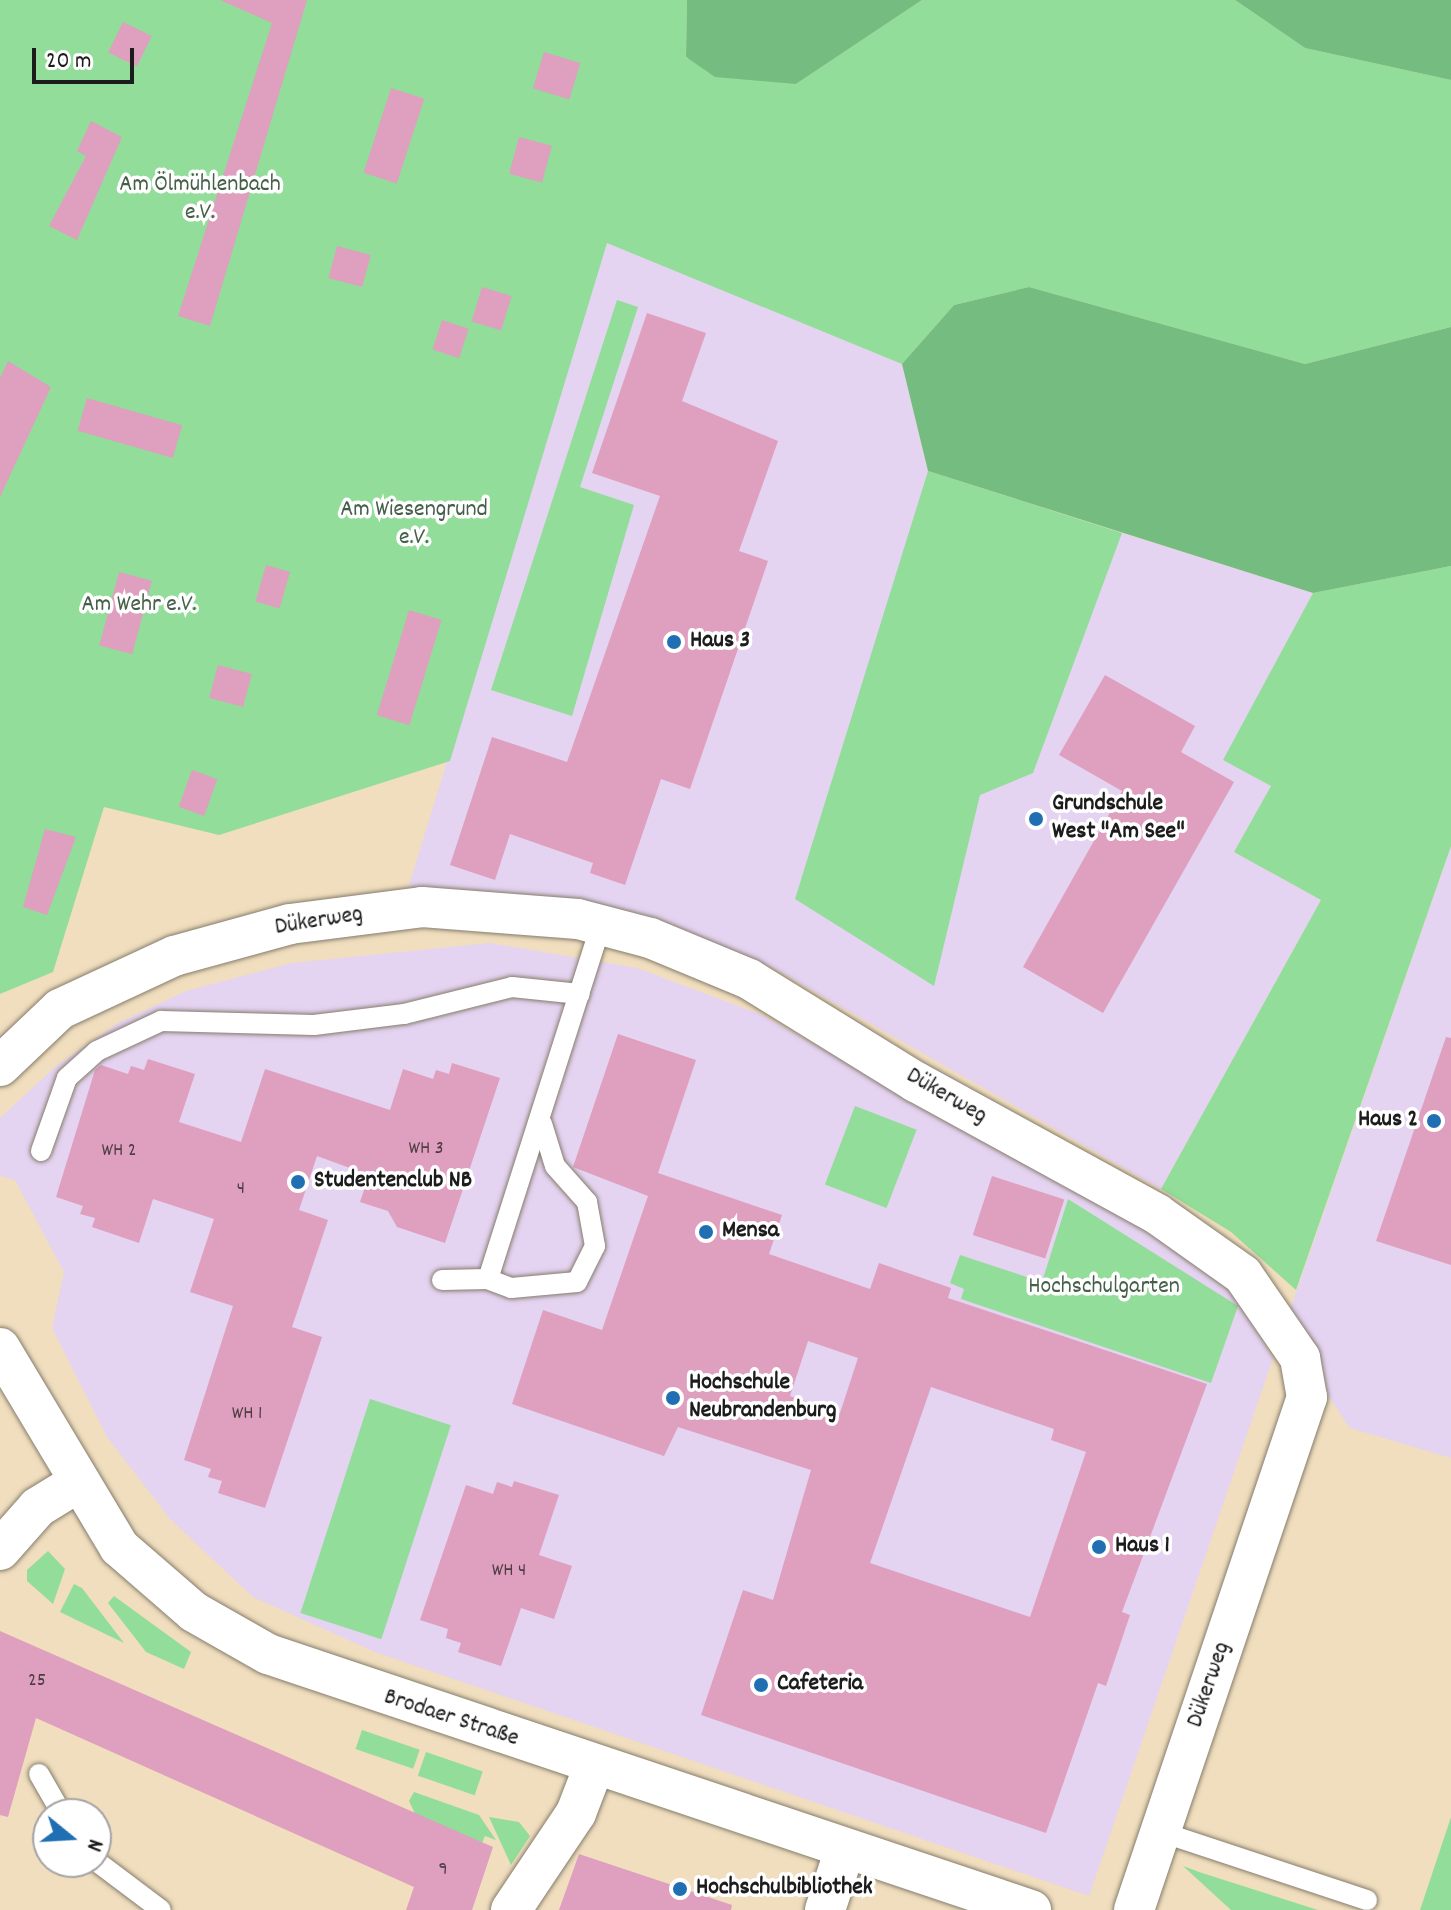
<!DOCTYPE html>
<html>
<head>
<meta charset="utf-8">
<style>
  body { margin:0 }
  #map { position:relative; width:1451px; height:1910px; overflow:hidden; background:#f0debe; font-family:Dekko,sans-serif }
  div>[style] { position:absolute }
  .built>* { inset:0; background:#e4d3f1 }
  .green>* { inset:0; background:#92dd99; transform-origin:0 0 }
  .forest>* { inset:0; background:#75bc81 }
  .building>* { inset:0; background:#df9fbe; transform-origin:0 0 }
  .roads { filter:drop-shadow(0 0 2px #867d6d) drop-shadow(0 0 2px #867d6d) }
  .service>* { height:20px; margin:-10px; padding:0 10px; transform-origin:10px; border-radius:10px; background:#fff }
  .minor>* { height:40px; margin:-20px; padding:0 20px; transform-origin:20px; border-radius:20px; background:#fff }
  .dots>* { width:22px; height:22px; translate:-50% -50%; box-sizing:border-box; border:4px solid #fff; border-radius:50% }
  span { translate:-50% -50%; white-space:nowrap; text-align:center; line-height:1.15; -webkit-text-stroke:7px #fff; paint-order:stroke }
  .number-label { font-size:20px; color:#4d3d44 }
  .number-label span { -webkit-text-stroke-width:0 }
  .park-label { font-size:24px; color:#456048 }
  .poi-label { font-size:24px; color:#1c1c1c; font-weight:700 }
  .left { translate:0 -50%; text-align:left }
  .right { translate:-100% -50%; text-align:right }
  .street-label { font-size:24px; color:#1c1c1c }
  .north { position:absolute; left:32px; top:1798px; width:80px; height:80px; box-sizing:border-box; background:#fff; border:2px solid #a4a4a4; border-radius:50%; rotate:108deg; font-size:22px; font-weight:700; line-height:32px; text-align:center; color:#1c1c1c }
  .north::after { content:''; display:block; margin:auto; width:28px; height:36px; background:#1f6fb2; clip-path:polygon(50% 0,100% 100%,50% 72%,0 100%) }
  .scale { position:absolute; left:32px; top:48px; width:102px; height:36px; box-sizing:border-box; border:4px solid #1c1c1c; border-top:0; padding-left:10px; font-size:24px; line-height:28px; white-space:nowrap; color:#1c1c1c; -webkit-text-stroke:6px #fff; paint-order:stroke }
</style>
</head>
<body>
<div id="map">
  <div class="built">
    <i style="clip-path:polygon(607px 242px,902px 364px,928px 472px,1313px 593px,1224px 760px,1271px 786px,1234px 852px,1321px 900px,1161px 1189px,773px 968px,575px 910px,406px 895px)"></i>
    <i style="clip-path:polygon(1451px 846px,1451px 1458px,1350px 1428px,1283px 1330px)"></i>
    <i style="clip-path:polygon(490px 943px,637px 968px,762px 1015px,1149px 1230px,1235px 1294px,1273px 1358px,1089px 1896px,375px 1652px,253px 1597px,170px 1519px,107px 1437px,52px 1328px,64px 1272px,15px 1180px,0 1176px,0 1118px,56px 1066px,118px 1023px,186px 991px,292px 963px)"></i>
  </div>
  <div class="green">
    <i style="clip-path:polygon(0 0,687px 0,686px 58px,796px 84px,922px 0,1235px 0,1305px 48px,1451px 80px,1451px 327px,1305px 364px,1029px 287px,954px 305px,902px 364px,607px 243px,450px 761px,219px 835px,104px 807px,53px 972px,0 994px)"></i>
    <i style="clip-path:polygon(617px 300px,638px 307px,580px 487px,634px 505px,572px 716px,491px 690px)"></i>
    <i style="clip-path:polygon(928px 471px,1122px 533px,1033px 773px,980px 795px,934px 986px,795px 899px)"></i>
    <i style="clip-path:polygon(1451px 566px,1451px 846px,1296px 1290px,1231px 1232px,1161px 1189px,1321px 900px,1234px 852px,1271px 786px,1223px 760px,1313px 593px)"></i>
    <i style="left:855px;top:1106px;width:66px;height:84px;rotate:21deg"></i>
    <i style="clip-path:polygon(1068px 1199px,1238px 1306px,1211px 1383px,961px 1299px,964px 1289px,950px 1283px,960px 1255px,1042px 1282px)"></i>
    <i style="left:370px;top:1399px;width:85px;height:225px;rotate:18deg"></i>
    <i style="clip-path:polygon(48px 1551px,65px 1569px,53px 1604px,27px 1581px,27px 1570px)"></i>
    <i style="clip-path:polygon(74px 1584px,82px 1588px,124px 1643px,60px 1612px)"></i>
    <i style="clip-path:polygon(114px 1596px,191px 1652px,184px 1669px,146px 1652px,108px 1603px)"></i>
    <i style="left:362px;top:1730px;width:61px;height:20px;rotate:19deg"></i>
    <i style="left:426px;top:1752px;width:60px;height:25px;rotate:19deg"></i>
    <i style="clip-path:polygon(414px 1792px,479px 1815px,496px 1840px,485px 1836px,482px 1843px,417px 1818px,409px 1801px)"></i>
    <i style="clip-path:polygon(489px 1817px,519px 1822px,530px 1836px,511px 1865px)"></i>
    <i style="clip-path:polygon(1451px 1817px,1451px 1910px,1420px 1910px)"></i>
    <i style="clip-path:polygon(1183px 1866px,1202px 1873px,1318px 1910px,1231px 1910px)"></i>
  </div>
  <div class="forest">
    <i style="clip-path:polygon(687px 0,922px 0,796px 84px,715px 77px,686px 57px)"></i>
    <i style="clip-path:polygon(1235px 0,1451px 0,1451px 80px,1305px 48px)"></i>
    <i style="clip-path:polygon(1029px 287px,1305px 364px,1451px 327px,1451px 566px,1313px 593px,928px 471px,902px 364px,954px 305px)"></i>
  </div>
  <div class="building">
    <i style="clip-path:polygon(220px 0,307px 0,210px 326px,178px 316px,272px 23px)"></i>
    <i style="left:123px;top:22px;width:32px;height:34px;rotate:26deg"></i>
    <i style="left:544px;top:52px;width:38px;height:38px;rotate:17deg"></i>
    <i style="left:391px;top:88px;width:35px;height:89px;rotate:18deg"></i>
    <i style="clip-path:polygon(91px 121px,122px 137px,77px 240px,49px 226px,86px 156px,77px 151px)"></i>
    <i style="left:519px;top:137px;width:34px;height:38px;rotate:15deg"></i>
    <i style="left:337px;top:246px;width:35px;height:33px;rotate:15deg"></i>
    <i style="left:482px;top:287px;width:31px;height:36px;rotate:17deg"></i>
    <i style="clip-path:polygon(647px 313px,706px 333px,682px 401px,778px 441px,739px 551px,768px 561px,690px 789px,661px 779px,625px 885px,590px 873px,593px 863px,510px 834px,495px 880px,450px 865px,492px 737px,567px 762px,660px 496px,592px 473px)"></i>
    <i style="left:442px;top:320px;width:28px;height:31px;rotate:18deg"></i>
    <i style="clip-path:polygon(8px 361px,51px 387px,0 497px,0 378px)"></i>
    <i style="left:87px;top:398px;width:99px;height:34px;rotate:16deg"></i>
    <i style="left:266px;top:565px;width:25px;height:38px;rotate:16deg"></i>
    <i style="left:119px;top:572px;width:34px;height:76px;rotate:15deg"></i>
    <i style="left:409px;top:610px;width:34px;height:110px;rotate:17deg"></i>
    <i style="left:218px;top:665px;width:35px;height:34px;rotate:15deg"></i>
    <i style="clip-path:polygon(1105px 675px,1195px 726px,1181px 752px,1234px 782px,1103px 1013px,1023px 967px,1122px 791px,1059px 755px)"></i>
    <i style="left:192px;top:770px;width:27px;height:39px;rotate:20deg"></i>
    <i style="clip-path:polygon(45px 829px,76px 837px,47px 915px,23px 907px)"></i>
    <i style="clip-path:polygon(evenodd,618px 1034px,696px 1060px,658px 1173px,782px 1215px,769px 1254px,870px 1289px,879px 1263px,951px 1288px,948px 1298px,1207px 1384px,1122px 1612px,1130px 1615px,1106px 1686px,1098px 1683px,1046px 1833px,701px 1715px,743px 1590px,773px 1600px,811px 1470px,678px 1427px,664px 1456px,512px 1404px,543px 1310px,602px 1330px,648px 1196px,573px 1167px,618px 1034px,808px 1341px,858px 1358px,840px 1413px,790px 1396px,808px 1341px,618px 1034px,931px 1387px,1054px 1429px,1051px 1440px,1086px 1452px,1030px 1617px,870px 1563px,931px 1387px)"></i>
    <i style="clip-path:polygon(1446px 1037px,1451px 1038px,1451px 1265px,1376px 1241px)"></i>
    <i style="clip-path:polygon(148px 1059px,195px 1074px,179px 1122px,241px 1142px,265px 1069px,390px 1110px,403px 1069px,433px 1079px,436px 1070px,449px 1074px,452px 1063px,500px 1078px,445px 1243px,397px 1227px,388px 1211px,360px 1202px,369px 1175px,317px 1156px,299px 1210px,328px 1220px,292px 1327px,322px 1337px,265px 1508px,218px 1493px,222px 1481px,208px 1477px,211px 1469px,184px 1460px,233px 1306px,190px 1292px,214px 1219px,153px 1199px,139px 1243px,92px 1227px,95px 1218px,80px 1214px,83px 1206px,56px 1197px,95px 1070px,101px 1065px,128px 1074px,131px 1066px,144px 1070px)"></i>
    <i style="left:992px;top:1176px;width:76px;height:62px;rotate:18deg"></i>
    <i style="clip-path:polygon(514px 1481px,559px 1495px,539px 1555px,572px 1566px,554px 1619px,521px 1608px,501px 1666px,458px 1652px,461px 1643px,446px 1638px,448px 1629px,420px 1620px,466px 1485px,493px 1494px,497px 1482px,512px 1487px)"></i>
    <i style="clip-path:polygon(0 1631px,493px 1847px,472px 1910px,406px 1910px,414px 1887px,36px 1718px,8px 1817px,0 1815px)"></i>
    <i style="clip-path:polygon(579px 1854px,732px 1905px,731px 1910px,559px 1910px)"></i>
  </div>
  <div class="roads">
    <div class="service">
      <i style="left:542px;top:1124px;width:44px;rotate:72.8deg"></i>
      <i style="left:555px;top:1166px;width:48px;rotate:48.4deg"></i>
      <i style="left:587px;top:1202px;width:45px;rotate:79.7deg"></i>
      <i style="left:595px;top:1246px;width:40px;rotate:116.6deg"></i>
      <i style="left:577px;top:1282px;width:66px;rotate:174.8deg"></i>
      <i style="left:511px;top:1288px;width:25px;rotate:-159deg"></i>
      <i style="left:488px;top:1279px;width:372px;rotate:-72.3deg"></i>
      <i style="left:41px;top:1151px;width:77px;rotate:-70.4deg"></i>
      <i style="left:67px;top:1078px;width:40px;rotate:-42deg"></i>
      <i style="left:97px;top:1051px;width:71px;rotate:-25.1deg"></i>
      <i style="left:161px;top:1021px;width:153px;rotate:1.5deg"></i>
      <i style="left:314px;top:1025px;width:91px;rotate:-7deg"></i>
      <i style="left:404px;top:1014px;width:111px;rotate:-14deg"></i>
      <i style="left:512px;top:987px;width:68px;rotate:5.9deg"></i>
      <i style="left:442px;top:1280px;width:46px;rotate:-1.2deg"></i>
      <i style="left:39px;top:1774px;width:46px;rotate:60.1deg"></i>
      <i style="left:1161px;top:1832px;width:217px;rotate:18.3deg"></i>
      <i style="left:96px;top:1861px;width:81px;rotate:37deg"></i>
    </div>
    <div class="minor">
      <i style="left:0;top:1066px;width:83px;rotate:-43.5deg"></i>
      <i style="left:60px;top:1009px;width:126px;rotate:-24.9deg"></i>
      <i style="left:174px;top:956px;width:120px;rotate:-15.4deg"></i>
      <i style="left:290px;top:924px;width:133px;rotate:-7.3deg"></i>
      <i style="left:422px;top:907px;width:156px;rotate:4.4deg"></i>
      <i style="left:578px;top:919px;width:74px;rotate:14.8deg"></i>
      <i style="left:650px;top:938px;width:107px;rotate:22.5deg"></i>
      <i style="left:749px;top:979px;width:196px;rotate:31.7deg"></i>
      <i style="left:916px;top:1082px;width:275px;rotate:28.7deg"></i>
      <i style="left:1157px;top:1214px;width:105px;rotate:35.3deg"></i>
      <i style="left:1243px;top:1275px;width:101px;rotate:55.5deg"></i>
      <i style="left:1300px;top:1358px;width:40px;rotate:80deg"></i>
      <i style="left:1307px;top:1397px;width:541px;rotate:108.64deg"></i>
      <i style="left:0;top:1348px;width:232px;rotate:59.1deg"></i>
      <i style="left:119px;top:1547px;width:99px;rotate:40.9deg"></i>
      <i style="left:194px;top:1612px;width:85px;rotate:29.6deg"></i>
      <i style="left:268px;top:1654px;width:805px;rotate:18.55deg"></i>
      <i style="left:0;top:1550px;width:57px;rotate:-48.5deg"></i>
      <i style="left:38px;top:1507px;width:46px;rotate:-31.6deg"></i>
      <i style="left:511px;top:1910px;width:117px;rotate:-56.2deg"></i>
      <i style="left:576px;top:1813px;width:50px;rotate:-69deg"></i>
      <i style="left:825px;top:1910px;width:64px;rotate:-71.8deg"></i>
    </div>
  </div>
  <div class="dots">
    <i style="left:674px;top:642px;background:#1f6fb2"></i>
    <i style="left:1036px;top:819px;background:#1f6fb2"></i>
    <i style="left:1434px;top:1121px;background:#1f6fb2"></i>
    <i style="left:298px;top:1182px;background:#1f6fb2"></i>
    <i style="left:706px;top:1232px;background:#1f6fb2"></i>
    <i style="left:673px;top:1398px;background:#1f6fb2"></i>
    <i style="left:1099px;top:1547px;background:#1f6fb2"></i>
    <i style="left:761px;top:1685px;background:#1f6fb2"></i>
    <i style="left:680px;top:1889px;background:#1f6fb2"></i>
  </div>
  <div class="number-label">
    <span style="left:426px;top:1149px">WH 3</span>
    <span style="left:119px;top:1151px">WH 2</span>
    <span style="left:241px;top:1189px">4</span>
    <span style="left:247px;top:1414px">WH 1</span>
    <span style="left:509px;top:1571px">WH 4</span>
    <span style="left:37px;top:1681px">25</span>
    <span style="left:443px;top:1870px">9</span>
  </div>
  <div class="park-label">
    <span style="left:200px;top:200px">Am Ölmühlenbach<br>e.V.</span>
    <span style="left:414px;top:525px">Am Wiesengrund<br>e.V.</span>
    <span style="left:139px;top:606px">Am Wehr e.V.</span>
    <span style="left:1104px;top:1288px">Hochschulgarten</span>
  </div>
  <div class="poi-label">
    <span class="left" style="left:690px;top:642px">Haus 3</span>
    <span class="left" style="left:1052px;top:819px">Grundschule<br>West "Am See"</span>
    <span class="right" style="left:1418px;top:1121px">Haus 2</span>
    <span class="left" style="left:314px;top:1182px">Studentenclub NB</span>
    <span class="left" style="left:722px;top:1232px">Mensa</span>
    <span class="left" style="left:689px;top:1398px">Hochschule<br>Neubrandenburg</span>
    <span class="left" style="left:1115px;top:1547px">Haus 1</span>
    <span class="left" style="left:777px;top:1685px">Cafeteria</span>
    <span class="left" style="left:696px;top:1889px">Hochschulbibliothek</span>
  </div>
  <div class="street-label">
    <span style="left:319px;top:922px;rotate:-9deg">Dükerweg</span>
    <span style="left:946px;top:1097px;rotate:30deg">Dükerweg</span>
    <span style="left:1210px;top:1685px;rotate:-71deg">Dükerweg</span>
    <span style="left:451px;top:1719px;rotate:18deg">Brodaer Straße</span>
  </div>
  <div class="north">N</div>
  <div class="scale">20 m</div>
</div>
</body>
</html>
